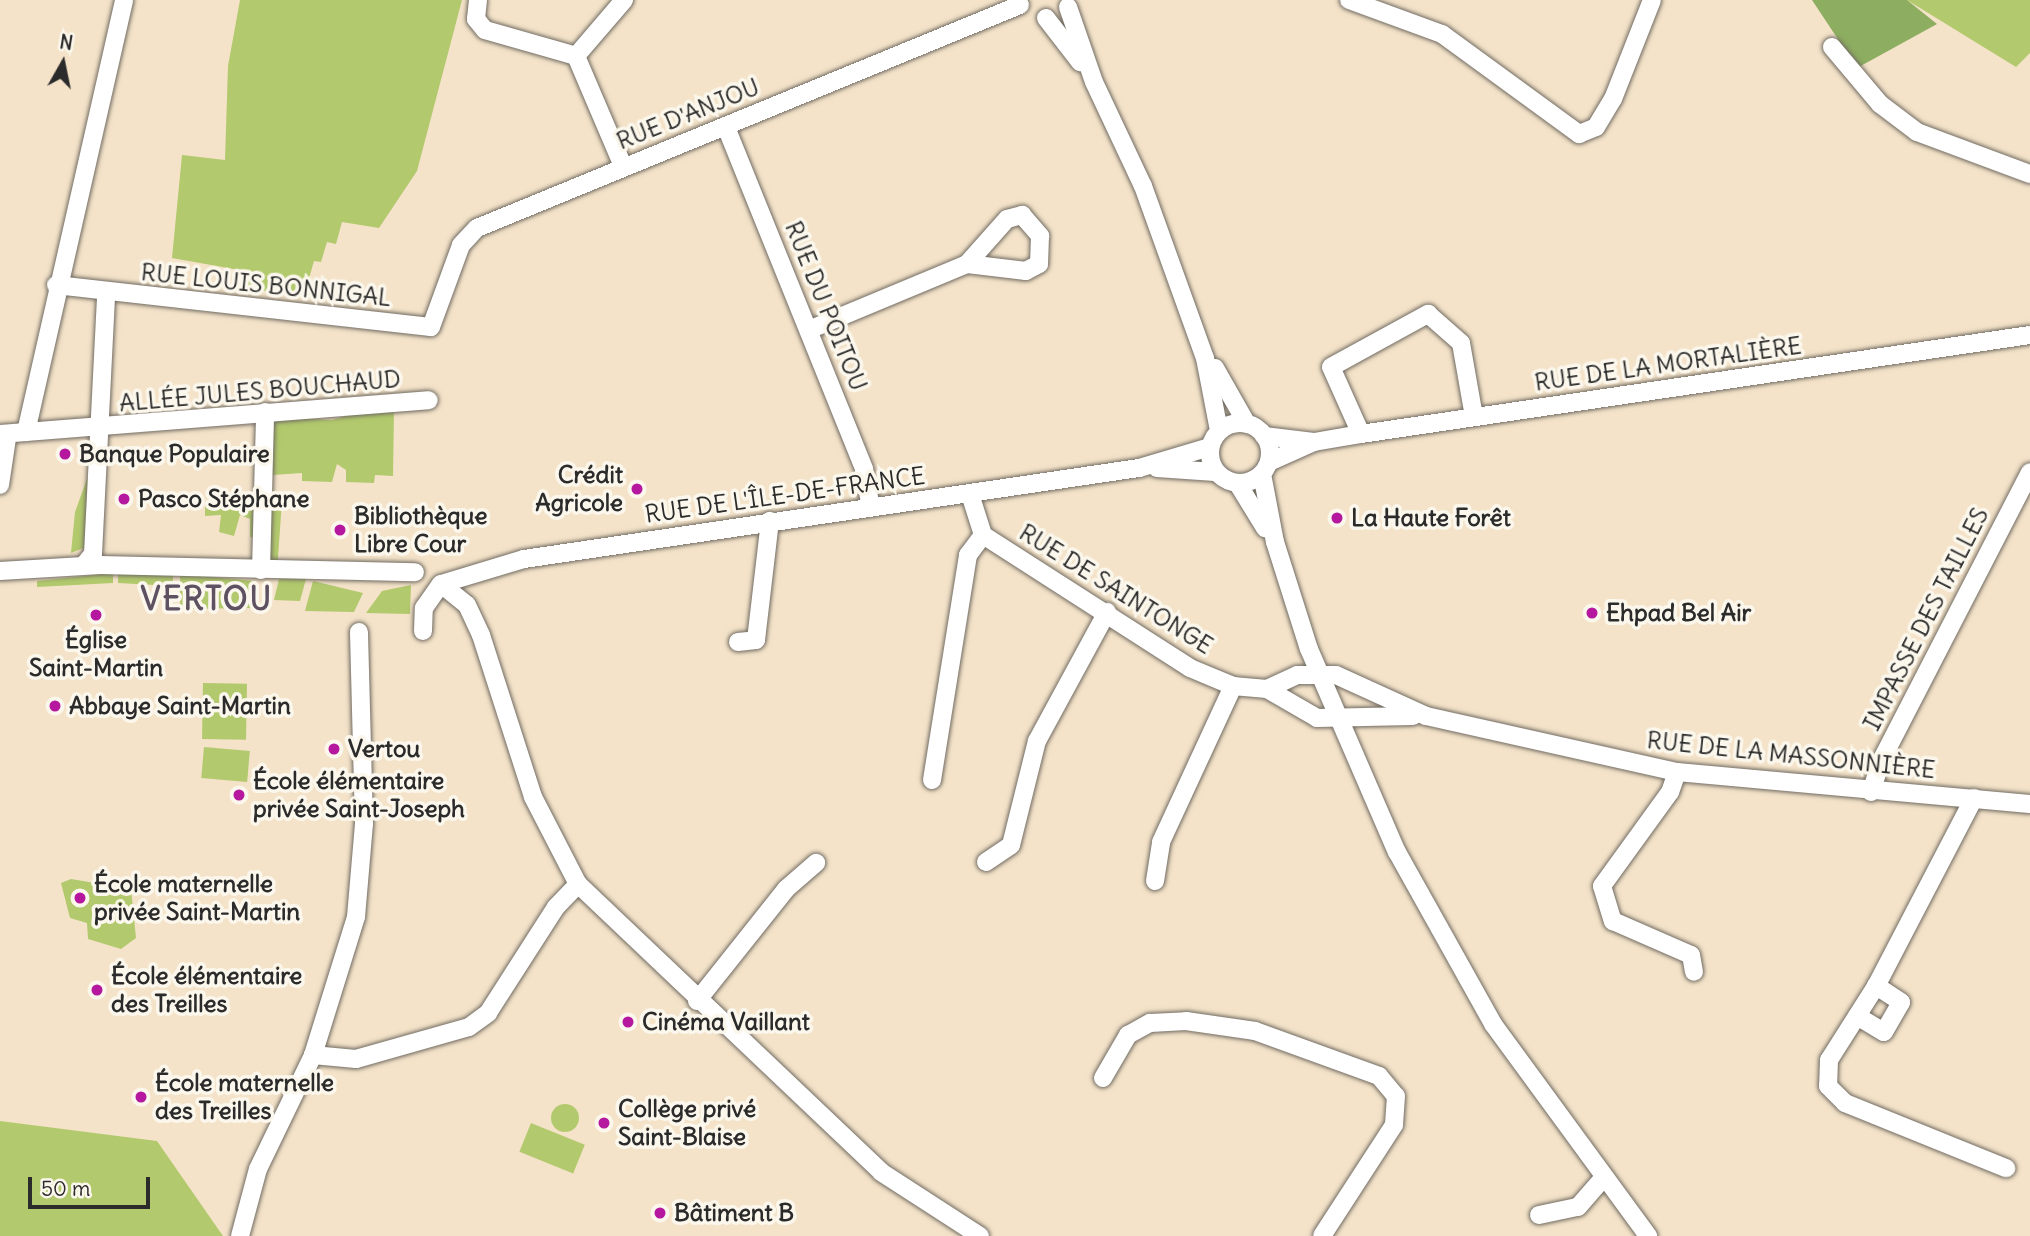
<!DOCTYPE html>
<html>
<head>
<meta charset="utf-8">
<style>
  body { margin:0 }
  #map { position:relative; width:2030px; height:1236px; overflow:hidden; background:#f4e3c9; font-family:Delius,sans-serif }
  div>[style] { position:absolute }
  .green>* { inset:0; background:#b2c96d; transform-origin:0 0 }
  .round { border-radius:50% }
  .forest>* { inset:0; background:#8dad60 }
  .roads { filter:drop-shadow(0 0 2px #716b62) drop-shadow(0 0 2px #716b62) }
  .minor>* { height:18px; margin:-9px; padding:0 9px; transform-origin:9px; border-radius:9px; background:#fff }
  .minor>.ring { margin:-9px; padding:0; box-sizing:content-box; background:none; border:18px solid #fff; border-radius:50% }
  .dots>* { width:19px; height:19px; translate:-50% -50%; box-sizing:border-box; border:4px solid #fbf7ec; border-radius:50% }
  span { translate:-50% -50%; white-space:nowrap; text-align:center; line-height:1.15; -webkit-text-stroke:7px #fbf7ec; paint-order:stroke }
  .street-label { font-size:24px; color:#2b2b2b }
  .poi-label { font-size:24px; color:#2b2b2b; font-weight:700 }
  .left { translate:0 -50%; text-align:left }
  .right { translate:-100% -50%; text-align:right }
  .district-label { font-size:32px; color:#5d5162; font-weight:700; letter-spacing:2px }
  .north { position:absolute; left:28px; top:28px; width:70px; height:70px; -webkit-text-stroke:5px #fbf7ec; paint-order:stroke; rotate:9deg; font-size:19px; font-weight:700; line-height:28px; text-align:center; color:#2b2b2b }
  .north::after { content:''; display:block; margin:auto; width:24px; height:32px; background:#2b2b2b; clip-path:polygon(50% 0,100% 100%,50% 72%,0 100%) }
  .scale { position:absolute; left:28px; top:1177px; width:122px; height:32px; box-sizing:border-box; border:4px solid #2b2b2b; border-top:0; padding-left:9px; font-size:21px; line-height:24px; white-space:nowrap; color:#2b2b2b; -webkit-text-stroke:5px #fbf7ec; paint-order:stroke }
</style>
</head>
<body>
<div id="map">
  <div class="green">
    <i style="clip-path:polygon(240px 0,462px 0,417px 171px,379px 228px,342px 222px,336px 244px,327px 242px,321px 262px,314px 261px,304px 296px,241px 288px,245px 271px,172px 258px,182px 155px,225px 160px,228px 66px)"></i>
    <i style="clip-path:polygon(1907px 0,2030px 0,2030px 53px,2016px 67px)"></i>
    <i style="clip-path:polygon(367px 410px,394px 410px,393px 476px,375px 475px,374px 483px,346px 482px,346px 470px,337px 464px,332px 482px,302px 481px,302px 473px,272px 475px,273px 417px,332px 420px)"></i>
    <i style="clip-path:polygon(88px 476px,86px 547px,71px 553px,75px 512px)"></i>
    <i style="left:268px;top:500px;width:14px;height:61px;rotate:4deg"></i>
    <i style="clip-path:polygon(205px 503px,260px 505px,259px 538px,250px 537px,250px 519px,240px 515px,234px 536px,219px 532px,221px 515px,205px 516px)"></i>
    <i style="clip-path:polygon(113px 573px,113px 583px,37px 587px,37px 581px)"></i>
    <i style="clip-path:polygon(118px 573px,173px 574px,173px 586px,118px 583px)"></i>
    <i style="clip-path:polygon(180px 574px,254px 581px,252px 608px,180px 609px)"></i>
    <i style="clip-path:polygon(279px 579px,306px 579px,300px 601px,274px 600px)"></i>
    <i style="clip-path:polygon(313px 581px,363px 593px,354px 612px,305px 611px)"></i>
    <i style="clip-path:polygon(411px 585px,410px 614px,366px 613px,382px 591px)"></i>
    <i style="left:203px;top:683px;width:44px;height:56px;rotate:1deg"></i>
    <i style="left:204px;top:747px;width:46px;height:31px;rotate:5deg"></i>
    <i style="clip-path:polygon(71px 879px,131px 889px,136px 938px,121px 949px,88px 939px,87px 923px,70px 918px,61px 883px)"></i>
    <i class="round" style="left:551px;top:1104px;width:28px;height:28px"></i>
    <i style="clip-path:polygon(0 1121px,157px 1141px,223px 1236px,0 1236px)"></i>
    <i style="left:531px;top:1123px;width:58px;height:31px;rotate:22deg"></i>
  </div>
  <div class="forest">
    <i style="clip-path:polygon(1812px 0,1907px 0,1937px 24px,1857px 68px)"></i>
  </div>
  <div class="roads">
    <div class="minor">
      <i style="left:478px;top:0;width:19px;rotate:96deg"></i>
      <i style="left:476px;top:19px;width:14px;rotate:51deg"></i>
      <i style="left:485px;top:30px;width:95px;rotate:15.9deg"></i>
      <i style="left:576px;top:56px;width:120px;rotate:66.9deg"></i>
      <i style="left:1349px;top:0;width:99px;rotate:20.1deg"></i>
      <i style="left:1442px;top:34px;width:170px;rotate:36.1deg"></i>
      <i style="left:1579px;top:134px;width:18px;rotate:-22deg"></i>
      <i style="left:1596px;top:127px;width:33px;rotate:-59deg"></i>
      <i style="left:1613px;top:99px;width:106px;rotate:-68.5deg"></i>
      <i style="left:1068px;top:7px;width:79px;rotate:70.9deg"></i>
      <i style="left:1094px;top:82px;width:115px;rotate:64.8deg"></i>
      <i style="left:1143px;top:186px;width:183px;rotate:70.2deg"></i>
      <i style="left:1205px;top:358px;width:74px;rotate:79.1deg"></i>
      <i style="left:1046px;top:18px;width:56px;rotate:52.3deg"></i>
      <i style="left:1832px;top:47px;width:75px;rotate:49.9deg"></i>
      <i style="left:1880px;top:104px;width:46px;rotate:37.1deg"></i>
      <i style="left:1917px;top:132px;width:121px;rotate:20.4deg"></i>
      <i style="left:576px;top:56px;width:74px;rotate:-49.4deg"></i>
      <i style="left:726px;top:127px;width:369px;rotate:68deg"></i>
      <i style="left:864px;top:469px;width:39px;rotate:80deg"></i>
      <i style="left:56px;top:285px;width:377px;rotate:6.4deg"></i>
      <i style="left:431px;top:327px;width:87px;rotate:-69.9deg"></i>
      <i style="left:461px;top:245px;width:23px;rotate:-47deg"></i>
      <i style="left:477px;top:228px;width:587px;rotate:-22.33deg"></i>
      <i style="left:811px;top:329px;width:169px;rotate:-22.6deg"></i>
      <i style="left:967px;top:264px;width:60px;rotate:-48.4deg"></i>
      <i style="left:1007px;top:219px;width:16px;rotate:-15deg"></i>
      <i style="left:1022px;top:215px;width:28px;rotate:49deg"></i>
      <i style="left:1040px;top:236px;width:28px;rotate:92deg"></i>
      <i style="left:1039px;top:264px;width:15px;rotate:152deg"></i>
      <i style="left:1026px;top:271px;width:59px;rotate:-173.2deg"></i>
      <i style="left:1215px;top:368px;width:64px;rotate:60.3deg"></i>
      <i class="ring" style="left:1210px;top:423px;width:42px;height:42px"></i>
      <i style="left:26px;top:432px;width:443px;rotate:-77.2deg"></i>
      <i style="left:0;top:434px;width:430px;rotate:-4.5deg"></i>
      <i style="left:1361px;top:434px;width:73px;rotate:-114.1deg"></i>
      <i style="left:1331px;top:367px;width:111px;rotate:-28.7deg"></i>
      <i style="left:1428px;top:314px;width:44px;rotate:41.3deg"></i>
      <i style="left:1461px;top:343px;width:75px;rotate:80deg"></i>
      <i style="left:1264px;top:436px;width:50px;rotate:6.8deg"></i>
      <i style="left:1269px;top:462px;width:49px;rotate:-24deg"></i>
      <i style="left:1314px;top:442px;width:48px;rotate:-9.7deg"></i>
      <i style="left:1361px;top:434px;width:676px;rotate:-8.42deg"></i>
      <i style="left:1157px;top:468px;width:58px;rotate:3.9deg"></i>
      <i style="left:1262px;top:474px;width:69px;rotate:79.2deg"></i>
      <i style="left:1275px;top:542px;width:112px;rotate:72.4deg"></i>
      <i style="left:1309px;top:649px;width:221px;rotate:66.6deg"></i>
      <i style="left:1397px;top:852px;width:197px;rotate:60.8deg"></i>
      <i style="left:1493px;top:1024px;width:263px;rotate:53.8deg"></i>
      <i style="left:1238px;top:484px;width:52px;rotate:58.5deg"></i>
      <i style="left:0;top:485px;width:48px;rotate:-81.5deg"></i>
      <i style="left:970px;top:494px;width:43px;rotate:72.4deg"></i>
      <i style="left:983px;top:535px;width:246px;rotate:32.7deg"></i>
      <i style="left:1190px;top:668px;width:47px;rotate:22.7deg"></i>
      <i style="left:1233px;top:686px;width:34px;rotate:5deg"></i>
      <i style="left:1267px;top:689px;width:58px;rotate:30.1deg"></i>
      <i style="left:1317px;top:718px;width:96px;rotate:-1.2deg"></i>
      <i style="left:84px;top:565px;width:14px;rotate:-51deg"></i>
      <i style="left:93px;top:554px;width:259px;rotate:-87.1deg"></i>
      <i style="left:261px;top:570px;width:158px;rotate:-88.5deg"></i>
      <i style="left:0;top:571px;width:100px;rotate:-3.4deg"></i>
      <i style="left:100px;top:565px;width:315px;rotate:1.3deg"></i>
      <i style="left:441px;top:584px;width:33px;rotate:39deg"></i>
      <i style="left:467px;top:605px;width:33px;rotate:65deg"></i>
      <i style="left:481px;top:635px;width:170px;rotate:72.2deg"></i>
      <i style="left:533px;top:797px;width:98px;rotate:62.7deg"></i>
      <i style="left:578px;top:884px;width:418px;rotate:43.5deg"></i>
      <i style="left:881px;top:1172px;width:118px;rotate:32.9deg"></i>
      <i style="left:441px;top:584px;width:87px;rotate:-16.8deg"></i>
      <i style="left:524px;top:559px;width:622px;rotate:-8.42deg"></i>
      <i style="left:1139px;top:468px;width:74px;rotate:-16.5deg"></i>
      <i style="left:423px;top:631px;width:23px;rotate:-88deg"></i>
      <i style="left:424px;top:608px;width:29px;rotate:-55deg"></i>
      <i style="left:738px;top:642px;width:18px;rotate:-6deg"></i>
      <i style="left:756px;top:640px;width:120px;rotate:-83.3deg"></i>
      <i style="left:1267px;top:689px;width:33px;rotate:-25deg"></i>
      <i style="left:1297px;top:675px;width:39px"></i>
      <i style="left:1336px;top:675px;width:99px;rotate:24.5deg"></i>
      <i style="left:1426px;top:716px;width:257px;rotate:12.6deg"></i>
      <i style="left:1677px;top:772px;width:354px;rotate:5.2deg"></i>
      <i style="left:1677px;top:772px;width:21px;rotate:109deg"></i>
      <i style="left:1670px;top:792px;width:116px;rotate:125.9deg"></i>
      <i style="left:1602px;top:886px;width:37px;rotate:73deg"></i>
      <i style="left:1613px;top:921px;width:85px;rotate:23.6deg"></i>
      <i style="left:1691px;top:955px;width:17px;rotate:80deg"></i>
      <i style="left:932px;top:780px;width:228px;rotate:-80.9deg"></i>
      <i style="left:968px;top:555px;width:25px;rotate:-53deg"></i>
      <i style="left:1871px;top:792px;width:33px;rotate:-72deg"></i>
      <i style="left:1881px;top:761px;width:325px;rotate:-62.7deg"></i>
      <i style="left:1974px;top:798px;width:212px;rotate:117.5deg"></i>
      <i style="left:1876px;top:986px;width:88px;rotate:122.4deg"></i>
      <i style="left:1829px;top:1060px;width:26px;rotate:92deg"></i>
      <i style="left:1828px;top:1086px;width:24px;rotate:45deg"></i>
      <i style="left:1845px;top:1103px;width:174px;rotate:22deg"></i>
      <i style="left:986px;top:862px;width:30px;rotate:-34deg"></i>
      <i style="left:1011px;top:845px;width:107px;rotate:-76deg"></i>
      <i style="left:1037px;top:741px;width:147px;rotate:-61.5deg"></i>
      <i style="left:1155px;top:881px;width:39px;rotate:-81deg"></i>
      <i style="left:1161px;top:842px;width:172px;rotate:-65.2deg"></i>
      <i style="left:697px;top:1001px;width:143px;rotate:-51.5deg"></i>
      <i style="left:786px;top:889px;width:40px;rotate:-41deg"></i>
      <i style="left:1857px;top:1016px;width:31px;rotate:31deg"></i>
      <i style="left:1884px;top:1032px;width:34px;rotate:-60deg"></i>
      <i style="left:1901px;top:1002px;width:30px;rotate:-147deg"></i>
      <i style="left:313px;top:1055px;width:43px;rotate:5.3deg"></i>
      <i style="left:356px;top:1059px;width:117px;rotate:-15.8deg"></i>
      <i style="left:469px;top:1027px;width:24px;rotate:-36deg"></i>
      <i style="left:488px;top:1013px;width:126px;rotate:-57.3deg"></i>
      <i style="left:556px;top:907px;width:32px;rotate:-46deg"></i>
      <i style="left:1103px;top:1078px;width:50px;rotate:-59.8deg"></i>
      <i style="left:1128px;top:1035px;width:25px;rotate:-29deg"></i>
      <i style="left:1150px;top:1023px;width:36px;rotate:-3deg"></i>
      <i style="left:1186px;top:1021px;width:70px;rotate:8.2deg"></i>
      <i style="left:1255px;top:1031px;width:132px;rotate:19.9deg"></i>
      <i style="left:1379px;top:1076px;width:26px;rotate:50deg"></i>
      <i style="left:1396px;top:1096px;width:29px;rotate:94deg"></i>
      <i style="left:1394px;top:1125px;width:132px;rotate:123deg"></i>
      <i style="left:1539px;top:1215px;width:40px;rotate:-12deg"></i>
      <i style="left:1578px;top:1207px;width:38px;rotate:-49deg"></i>
      <i style="left:240px;top:1236px;width:69px;rotate:-75deg"></i>
      <i style="left:258px;top:1169px;width:127px;rotate:-64.2deg"></i>
      <i style="left:313px;top:1055px;width:145px;rotate:-72.7deg"></i>
      <i style="left:356px;top:917px;width:93px;rotate:-85.1deg"></i>
      <i style="left:364px;top:824px;width:192px;rotate:-91.5deg"></i>
    </div>
  </div>
  <div class="dots">
    <i style="left:65px;top:454px;background:#b5179e"></i>
    <i style="left:637px;top:489px;background:#b5179e"></i>
    <i style="left:124px;top:499px;background:#b5179e"></i>
    <i style="left:1337px;top:518px;background:#b5179e"></i>
    <i style="left:340px;top:530px;background:#b5179e"></i>
    <i style="left:1592px;top:613px;background:#b5179e"></i>
    <i style="left:96px;top:615px;background:#b5179e"></i>
    <i style="left:55px;top:706px;background:#b5179e"></i>
    <i style="left:334px;top:749px;background:#b5179e"></i>
    <i style="left:239px;top:795px;background:#b5179e"></i>
    <i style="left:80px;top:898px;background:#b5179e"></i>
    <i style="left:97px;top:990px;background:#b5179e"></i>
    <i style="left:628px;top:1022px;background:#b5179e"></i>
    <i style="left:141px;top:1097px;background:#b5179e"></i>
    <i style="left:604px;top:1123px;background:#b5179e"></i>
    <i style="left:660px;top:1213px;background:#b5179e"></i>
  </div>
  <div class="street-label">
    <span style="left:688px;top:114px;rotate:-22deg">RUE D'ANJOU</span>
    <span style="left:266px;top:285px;rotate:6deg">RUE LOUIS BONNIGAL</span>
    <span style="left:826px;top:306px;rotate:68deg">RUE DU POITOU</span>
    <span style="left:1668px;top:364px;rotate:-8deg">RUE DE LA MORTALIÈRE</span>
    <span style="left:260px;top:391px;rotate:-5deg">ALLÉE JULES BOUCHAUD</span>
    <span style="left:785px;top:495px;rotate:-8deg">RUE DE L'ÎLE-DE-FRANCE</span>
    <span style="left:1116px;top:589px;rotate:32deg">RUE DE SAINTONGE</span>
    <span style="left:1926px;top:619px;rotate:-63deg">IMPASSE DES TAILLES</span>
    <span style="left:1791px;top:755px;rotate:6deg">RUE DE LA MASSONNIÈRE</span>
  </div>
  <div class="poi-label">
    <span class="left" style="left:79px;top:454px">Banque Populaire</span>
    <span class="right" style="left:623px;top:489px">Crédit<br>Agricole</span>
    <span class="left" style="left:138px;top:499px">Pasco Stéphane</span>
    <span class="left" style="left:354px;top:530px">Bibliothèque<br>Libre Cour</span>
    <span class="left" style="left:1351px;top:518px">La Haute Forêt</span>
    <span class="left" style="left:1606px;top:613px">Ehpad Bel Air</span>
    <span style="left:96px;top:654px">Église<br>Saint-Martin</span>
    <span class="left" style="left:69px;top:706px">Abbaye Saint-Martin</span>
    <span class="left" style="left:348px;top:749px">Vertou</span>
    <span class="left" style="left:253px;top:795px">École élémentaire<br>privée Saint-Joseph</span>
    <span class="left" style="left:94px;top:898px">École maternelle<br>privée Saint-Martin</span>
    <span class="left" style="left:111px;top:990px">École élémentaire<br>des Treilles</span>
    <span class="left" style="left:642px;top:1022px">Cinéma Vaillant</span>
    <span class="left" style="left:155px;top:1097px">École maternelle<br>des Treilles</span>
    <span class="left" style="left:618px;top:1123px">Collège privé<br>Saint-Blaise</span>
    <span class="left" style="left:674px;top:1213px">Bâtiment B</span>
  </div>
  <div class="district-label">
    <span style="left:207px;top:599px">VERTOU</span>
  </div>
  <div class="north">N</div>
  <div class="scale">50 m</div>
</div>
</body>
</html>
